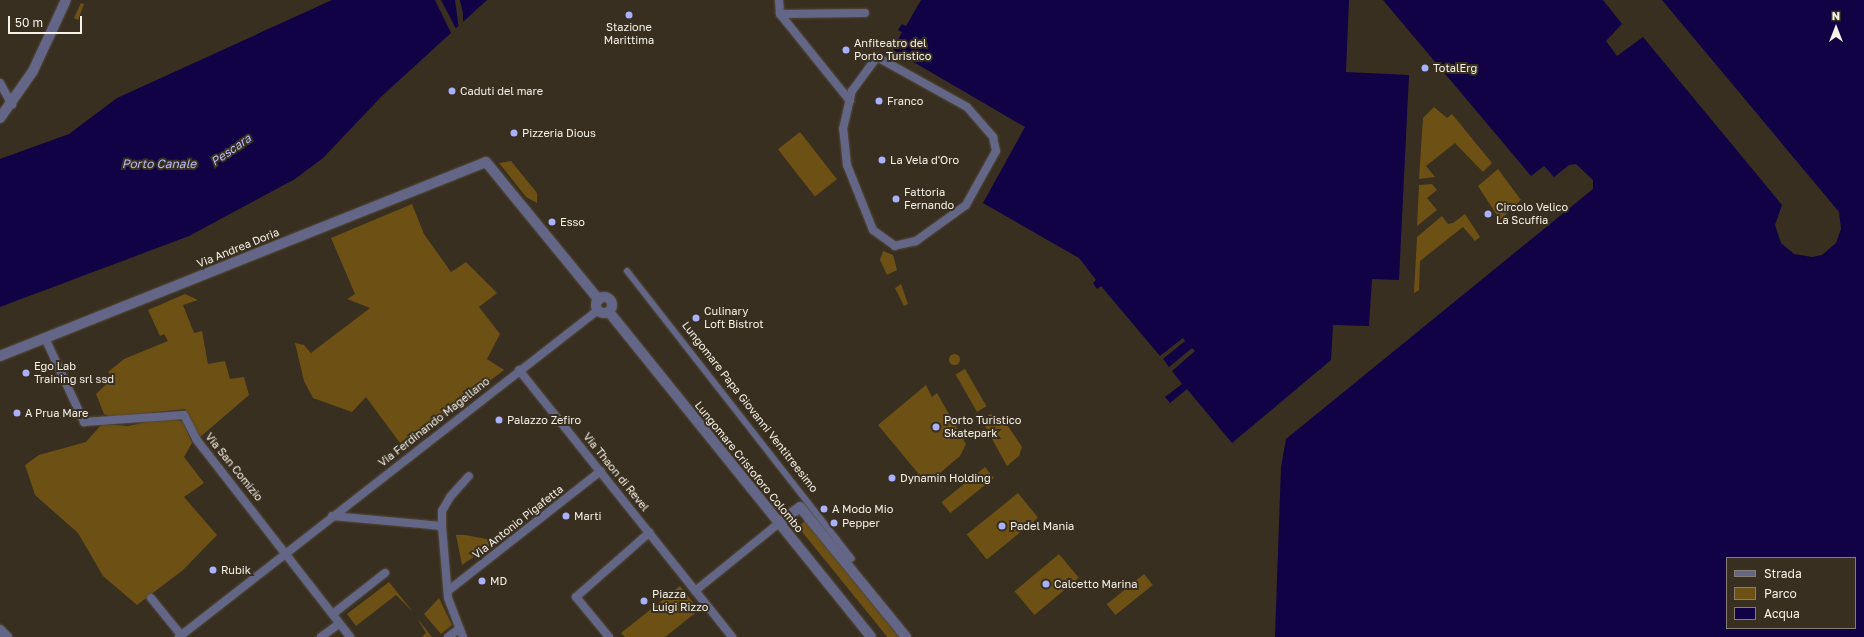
<!DOCTYPE html>
<html>
<head>
<meta charset="utf-8">
<style>
  body { margin:0 }
  #map { position:relative; width:1864px; height:637px; overflow:hidden; background:#382f20; font-family:"Golos Text",sans-serif }
  div>[style] { position:absolute }
  .green>* { inset:0; background:#6d5013; transform-origin:0 0 }
  .round { border-radius:50% }
  .water>* { inset:0; background:#100244 }
  .pier>* { inset:0; background:#382f20 }
  .roads { filter:drop-shadow(0 0 1px #534a3c) drop-shadow(0 0 1px #534a3c) }
  .pedestrian>* { height:6px; margin:-3px; padding:0 3px; transform-origin:3px; border-radius:3px; background:#636686 }
  .minor>* { height:8px; margin:-4px; padding:0 4px; transform-origin:4px; border-radius:4px; background:#636686 }
  .tertiary>* { height:10px; margin:-5px; padding:0 5px; transform-origin:5px; border-radius:5px; background:#636686 }
  .tertiary>.ring { margin:-5px; padding:0; box-sizing:content-box; background:none; border:10px solid #636686; border-radius:50% }
  .dots>* { width:11px; height:11px; translate:-50% -50%; box-sizing:border-box; border:2px solid #382f20; border-radius:50% }
  span { translate:-50% -50%; white-space:nowrap; text-align:center; line-height:1.15; -webkit-text-stroke:4px #382f20; paint-order:stroke }
  .poi-label { font-size:11px; color:#f6f1e7 }
  .left { translate:0 -50%; text-align:left }
  .street-label { font-size:11px; color:#f6f1e7 }
  .water-label { font-size:12px; color:#b4bbf7; font-style:italic }
  .legend { position:absolute; left:1726px; top:557px; width:130px; height:72px; box-sizing:border-box; background:#382f20; border:1px solid #847d70; margin:0; padding:5px 7px; list-style:none; font-size:12px; color:#f6f1e7 }
  .legend li { display:flex; align-items:center; gap:8px; height:20px }
  .legend b { width:20px; border:1px solid #847d70 }
  .north { position:absolute; left:1816px; top:8px; width:40px; height:40px; -webkit-text-stroke:3px #382f20; paint-order:stroke; rotate:0deg; font-size:11px; font-weight:700; line-height:16px; text-align:center; color:#f6f1e7 }
  .north::after { content:''; display:block; margin:auto; width:14px; height:18px; background:#f6f1e7; clip-path:polygon(50% 0,100% 100%,50% 72%,0 100%) }
  .scale { position:absolute; left:8px; top:16px; width:74px; height:18px; box-sizing:border-box; border:2px solid #f6f1e7; border-top:0; padding-left:5px; font-size:12px; line-height:14px; white-space:nowrap; color:#f6f1e7; -webkit-text-stroke:3px #382f20; paint-order:stroke }
</style>
</head>
<body>
<div id="map">
  <div class="green">
    <i style="clip-path:polygon(81px 3px,84px 4px,78px 20px,74px 18px)"></i>
    <i style="clip-path:polygon(1434px 107px,1447px 118px,1452px 114px,1492px 163px,1483px 172px,1455px 143px,1426px 166px,1435px 177px,1419px 179px,1423px 118px)"></i>
    <i style="left:800px;top:132px;width:60px;height:28px;rotate:52deg"></i>
    <i style="clip-path:polygon(511px 161px,537px 193px,537px 203px,526px 197px,499px 163px)"></i>
    <i style="clip-path:polygon(1498px 169px,1521px 200px,1500px 220px,1478px 186px)"></i>
    <i style="clip-path:polygon(1432px 184px,1437px 190px,1427px 198px,1437px 210px,1417px 226px,1419px 185px)"></i>
    <i style="clip-path:polygon(412px 204px,424px 234px,451px 272px,466px 262px,497px 293px,479px 307px,500px 334px,487px 359px,504px 370px,403px 447px,366px 397px,352px 412px,313px 398px,304px 381px,295px 343px,304px 345px,311px 353px,370px 308px,347px 299px,355px 294px,331px 238px)"></i>
    <i style="clip-path:polygon(1465px 214px,1480px 237px,1475px 241px,1463px 227px,1420px 261px,1419px 290px,1414px 293px,1417px 237px,1442px 216px,1448px 224px,1453px 223px)"></i>
    <i style="clip-path:polygon(883px 251px,893px 255px,897px 270px,887px 275px,880px 260px)"></i>
    <i style="clip-path:polygon(901px 284px,908px 304px,904px 306px,895px 288px)"></i>
    <i style="clip-path:polygon(185px 294px,198px 300px,183px 305px,194px 333px,202px 331px,208px 364px,225px 361px,230px 379px,244px 377px,249px 395px,199px 438px,185px 409px,111px 417px,104px 414px,96px 394px,113px 378px,108px 372px,124px 359px,168px 341px,164px 334px,160px 336px,148px 310px)"></i>
    <i class="round" style="left:948.5px;top:353.5px;width:11px;height:11px"></i>
    <i style="left:965px;top:369px;width:43px;height:11px;rotate:60deg"></i>
    <i style="clip-path:polygon(926px 385px,932px 397px,937px 393px,966px 444px,960px 456px,927px 484px,878px 425px)"></i>
    <i style="clip-path:polygon(991px 414px,1006px 423px,1022px 447px,1019px 456px,1007px 466px,981px 419px)"></i>
    <i style="clip-path:polygon(170px 417px,183px 422px,192px 443px,184px 457px,204px 483px,184px 497px,217px 535px,183px 570px,137px 605px,103px 576px,78px 533px,35px 495px,25px 465px,39px 455px,86px 442px,102px 424px,128px 426px)"></i>
    <i style="left:985px;top:467px;width:14px;height:56px;rotate:51deg"></i>
    <i style="left:1018px;top:493px;width:32px;height:66px;rotate:51deg"></i>
    <i style="left:805px;top:521px;width:149px;height:9px;rotate:51deg"></i>
    <i style="clip-path:polygon(456px 535px,465px 535px,497px 541px,462px 565px)"></i>
    <i style="left:1059px;top:554px;width:31px;height:58px;rotate:50deg"></i>
    <i style="left:1144px;top:574px;width:14px;height:48px;rotate:51deg"></i>
    <i style="clip-path:polygon(389px 582px,413px 612px,396px 595px,356px 626px,347px 614px)"></i>
    <i style="clip-path:polygon(680px 586px,699px 610px,665px 637px,625px 637px,621px 633px)"></i>
    <i style="clip-path:polygon(439px 598px,452px 625px,441px 634px,424px 614px)"></i>
    <i style="clip-path:polygon(417px 618px,432px 637px,422px 637px,426px 633px)"></i>
  </div>
  <div class="water">
    <i style="clip-path:polygon(332px 0,487px 0,382px 96px,323px 158px,295px 179px,189px 236px,0 307px,0 159px,69px 134px,117px 98px)"></i>
    <i style="clip-path:polygon(921px 0,1349px 0,1346px 72px,1409px 75px,1399px 280px,1372px 279px,1369px 326px,1333px 325px,1331px 360px,1232px 443px,1187px 389px,1170px 403px,1165px 397px,1182px 384px,1172px 371px,1195px 351px,1192px 348px,1169px 367px,1163px 359px,1185px 341px,1183px 338px,1160px 356px,1101px 286px,1097px 289px,1093px 283px,1096px 280px,1079px 258px,983px 203px,1025px 127px,893px 50px,902px 32px,898px 30px,902px 24px,906px 26px)"></i>
    <i style="clip-path:polygon(evenodd,1383px 0,1603px 0,1622px 24px,1606px 41px,1617px 56px,1643px 37px,1782px 205px,1775px 225px,1781px 243px,1794px 254px,1812px 257px,1822px 255px,1836px 243px,1841px 229px,1839px 212px,1662px 0,1864px 0,1864px 637px,1275px 637px,1281px 467px,1286px 439px,1593px 189px,1593px 180px,1576px 164px,1569px 165px,1554px 177px,1544px 166px,1531px 176px,1383px 0,1727px 558px,1855px 558px,1855px 628px,1727px 628px,1727px 558px)"></i>
  </div>
  <div class="pier">
    <i style="clip-path:polygon(435px 0,441px 0,449px 15px,457px 31px,452px 35px)"></i>
    <i style="clip-path:polygon(455px 0,460px 0,463px 14px,463px 25px,459px 29px)"></i>
  </div>
  <div class="roads">
    <div class="pedestrian">
      <i style="left:627px;top:271px;width:365px;rotate:52deg"></i>
    </div>
    <div class="minor">
      <i style="left:779px;top:0;width:14px;rotate:86deg"></i>
      <i style="left:877px;top:57px;width:103px;rotate:29.1deg"></i>
      <i style="left:967px;top:107px;width:40px;rotate:49deg"></i>
      <i style="left:993px;top:137px;width:14px;rotate:78deg"></i>
      <i style="left:996px;top:151px;width:62px;rotate:119.1deg"></i>
      <i style="left:966px;top:205px;width:62px;rotate:144.2deg"></i>
      <i style="left:916px;top:241px;width:22px;rotate:167deg"></i>
      <i style="left:895px;top:246px;width:27px;rotate:-144deg"></i>
      <i style="left:873px;top:230px;width:70px;rotate:-111.8deg"></i>
      <i style="left:847px;top:165px;width:36px;rotate:-96deg"></i>
      <i style="left:843px;top:129px;width:39px;rotate:-77deg"></i>
      <i style="left:852px;top:91px;width:42px;rotate:-53.7deg"></i>
      <i style="left:0;top:83px;width:25px;rotate:61deg"></i>
      <i style="left:850px;top:101px;width:112px;rotate:-128.8deg"></i>
      <i style="left:780px;top:14px;width:85px;rotate:-0.7deg"></i>
      <i style="left:45px;top:338px;width:93px;rotate:65.1deg"></i>
      <i style="left:84px;top:422px;width:100px;rotate:-4deg"></i>
      <i style="left:184px;top:415px;width:27px;rotate:63deg"></i>
      <i style="left:196px;top:439px;width:251px;rotate:52.1deg"></i>
      <i style="left:519px;top:370px;width:342px;rotate:51.4deg"></i>
      <i style="left:332px;top:516px;width:110px;rotate:5.2deg"></i>
      <i style="left:442px;top:526px;width:72px;rotate:85.2deg"></i>
      <i style="left:448px;top:598px;width:42px;rotate:69deg"></i>
      <i style="left:442px;top:526px;width:15px;rotate:-90deg"></i>
      <i style="left:442px;top:511px;width:16px;rotate:-60deg"></i>
      <i style="left:450px;top:497px;width:28px;rotate:-48deg"></i>
      <i style="left:449px;top:590px;width:193px;rotate:-38.1deg"></i>
      <i style="left:695px;top:591px;width:108px;rotate:-39deg"></i>
      <i style="left:151px;top:598px;width:48px;rotate:51deg"></i>
      <i style="left:334px;top:613px;width:65px;rotate:-38.1deg"></i>
      <i style="left:179px;top:637px;width:531px;rotate:-37.97deg"></i>
      <i style="left:321px;top:637px;width:22px;rotate:-36deg"></i>
      <i style="left:448px;top:637px;width:14px;rotate:-36deg"></i>
      <i style="left:609px;top:637px;width:52px;rotate:-129.5deg"></i>
      <i style="left:576px;top:597px;width:98px;rotate:-41.3deg"></i>
    </div>
    <div class="tertiary">
      <i style="left:0;top:118px;width:57px;rotate:-54.9deg"></i>
      <i style="left:33px;top:71px;width:78px;rotate:-65.1deg"></i>
      <i class="ring" style="left:596px;top:297px;width:6px;height:6px"></i>
      <i style="left:609px;top:312px;width:417px;rotate:51.1deg"></i>
      <i style="left:0;top:356px;width:523px;rotate:-21.76deg"></i>
      <i style="left:486px;top:162px;width:178px;rotate:50.7deg"></i>
      <i style="left:779px;top:523px;width:26px;rotate:-37deg"></i>
      <i style="left:800px;top:507px;width:168px;rotate:50.8deg"></i>
      <i style="left:0;top:630px;width:10px;rotate:45deg"></i>
    </div>
  </div>
  <div class="dots">
    <i style="left:629px;top:15px;background:#a9b0fc"></i>
    <i style="left:846px;top:50px;background:#a9b0fc"></i>
    <i style="left:1425px;top:68px;background:#a9b0fc"></i>
    <i style="left:452px;top:91px;background:#a9b0fc"></i>
    <i style="left:879px;top:101px;background:#a9b0fc"></i>
    <i style="left:514px;top:133px;background:#a9b0fc"></i>
    <i style="left:882px;top:160px;background:#a9b0fc"></i>
    <i style="left:896px;top:199px;background:#a9b0fc"></i>
    <i style="left:1488px;top:214px;background:#a9b0fc"></i>
    <i style="left:552px;top:222px;background:#a9b0fc"></i>
    <i style="left:696px;top:318px;background:#a9b0fc"></i>
    <i style="left:26px;top:373px;background:#a9b0fc"></i>
    <i style="left:17px;top:413px;background:#a9b0fc"></i>
    <i style="left:499px;top:420px;background:#a9b0fc"></i>
    <i style="left:936px;top:427px;background:#a9b0fc"></i>
    <i style="left:892px;top:478px;background:#a9b0fc"></i>
    <i style="left:824px;top:509px;background:#a9b0fc"></i>
    <i style="left:566px;top:516px;background:#a9b0fc"></i>
    <i style="left:834px;top:523px;background:#a9b0fc"></i>
    <i style="left:1002px;top:526px;background:#a9b0fc"></i>
    <i style="left:213px;top:570px;background:#a9b0fc"></i>
    <i style="left:482px;top:581px;background:#a9b0fc"></i>
    <i style="left:1046px;top:584px;background:#a9b0fc"></i>
    <i style="left:644px;top:601px;background:#a9b0fc"></i>
  </div>
  <div class="poi-label">
    <span style="left:629px;top:34px">Stazione<br>Marittima</span>
    <span class="left" style="left:854px;top:50px">Anfiteatro del<br>Porto Turistico</span>
    <span class="left" style="left:1433px;top:68px">TotalErg</span>
    <span class="left" style="left:460px;top:91px">Caduti del mare</span>
    <span class="left" style="left:887px;top:101px">Franco</span>
    <span class="left" style="left:522px;top:133px">Pizzeria Dious</span>
    <span class="left" style="left:890px;top:160px">La Vela d'Oro</span>
    <span class="left" style="left:904px;top:199px">Fattoria<br>Fernando</span>
    <span class="left" style="left:1496px;top:214px">Circolo Velico<br>La Scuffia</span>
    <span class="left" style="left:560px;top:222px">Esso</span>
    <span class="left" style="left:704px;top:318px">Culinary<br>Loft Bistrot</span>
    <span class="left" style="left:34px;top:373px">Ego Lab<br>Training srl ssd</span>
    <span class="left" style="left:25px;top:413px">A Prua Mare</span>
    <span class="left" style="left:507px;top:420px">Palazzo Zefiro</span>
    <span class="left" style="left:944px;top:427px">Porto Turistico<br>Skatepark</span>
    <span class="left" style="left:900px;top:478px">Dynamin Holding</span>
    <span class="left" style="left:832px;top:509px">A Modo Mio</span>
    <span class="left" style="left:574px;top:516px">Marti</span>
    <span class="left" style="left:842px;top:523px">Pepper</span>
    <span class="left" style="left:1010px;top:526px">Padel Mania</span>
    <span class="left" style="left:221px;top:570px">Rubik</span>
    <span class="left" style="left:490px;top:581px">MD</span>
    <span class="left" style="left:1054px;top:584px">Calcetto Marina</span>
    <span class="left" style="left:652px;top:601px">Piazza<br>Luigi Rizzo</span>
  </div>
  <div class="street-label">
    <span style="left:238px;top:248px;rotate:-22deg">Via Andrea Doria</span>
    <span style="left:750px;top:407px;rotate:52deg">Lungomare Papa Giovanni Ventitreesimo</span>
    <span style="left:434px;top:422px;rotate:-38deg">Via Ferdinando Magellano</span>
    <span style="left:234px;top:467px;rotate:51deg">Via San Comizio</span>
    <span style="left:749px;top:467px;rotate:51deg">Lungomare Cristoforo Colombo</span>
    <span style="left:616px;top:472px;rotate:51deg">Via Thaon di Revel</span>
    <span style="left:518px;top:522px;rotate:-38deg">Via Antonio Pigafetta</span>
  </div>
  <div class="water-label">
    <span style="left:231px;top:150px;rotate:-35deg">Pescara</span>
    <span style="left:159px;top:164px">Porto Canale</span>
  </div>
  <ul class="legend">
  <li><b style="height:5px;background:#636686"></b>Strada</li>
  <li><b style="height:11px;background:#6d5013"></b>Parco</li>
  <li><b style="height:11px;background:#100244"></b>Acqua</li>
  </ul>
  <div class="north">N</div>
  <div class="scale">50 m</div>
</div>
</body>
</html>
